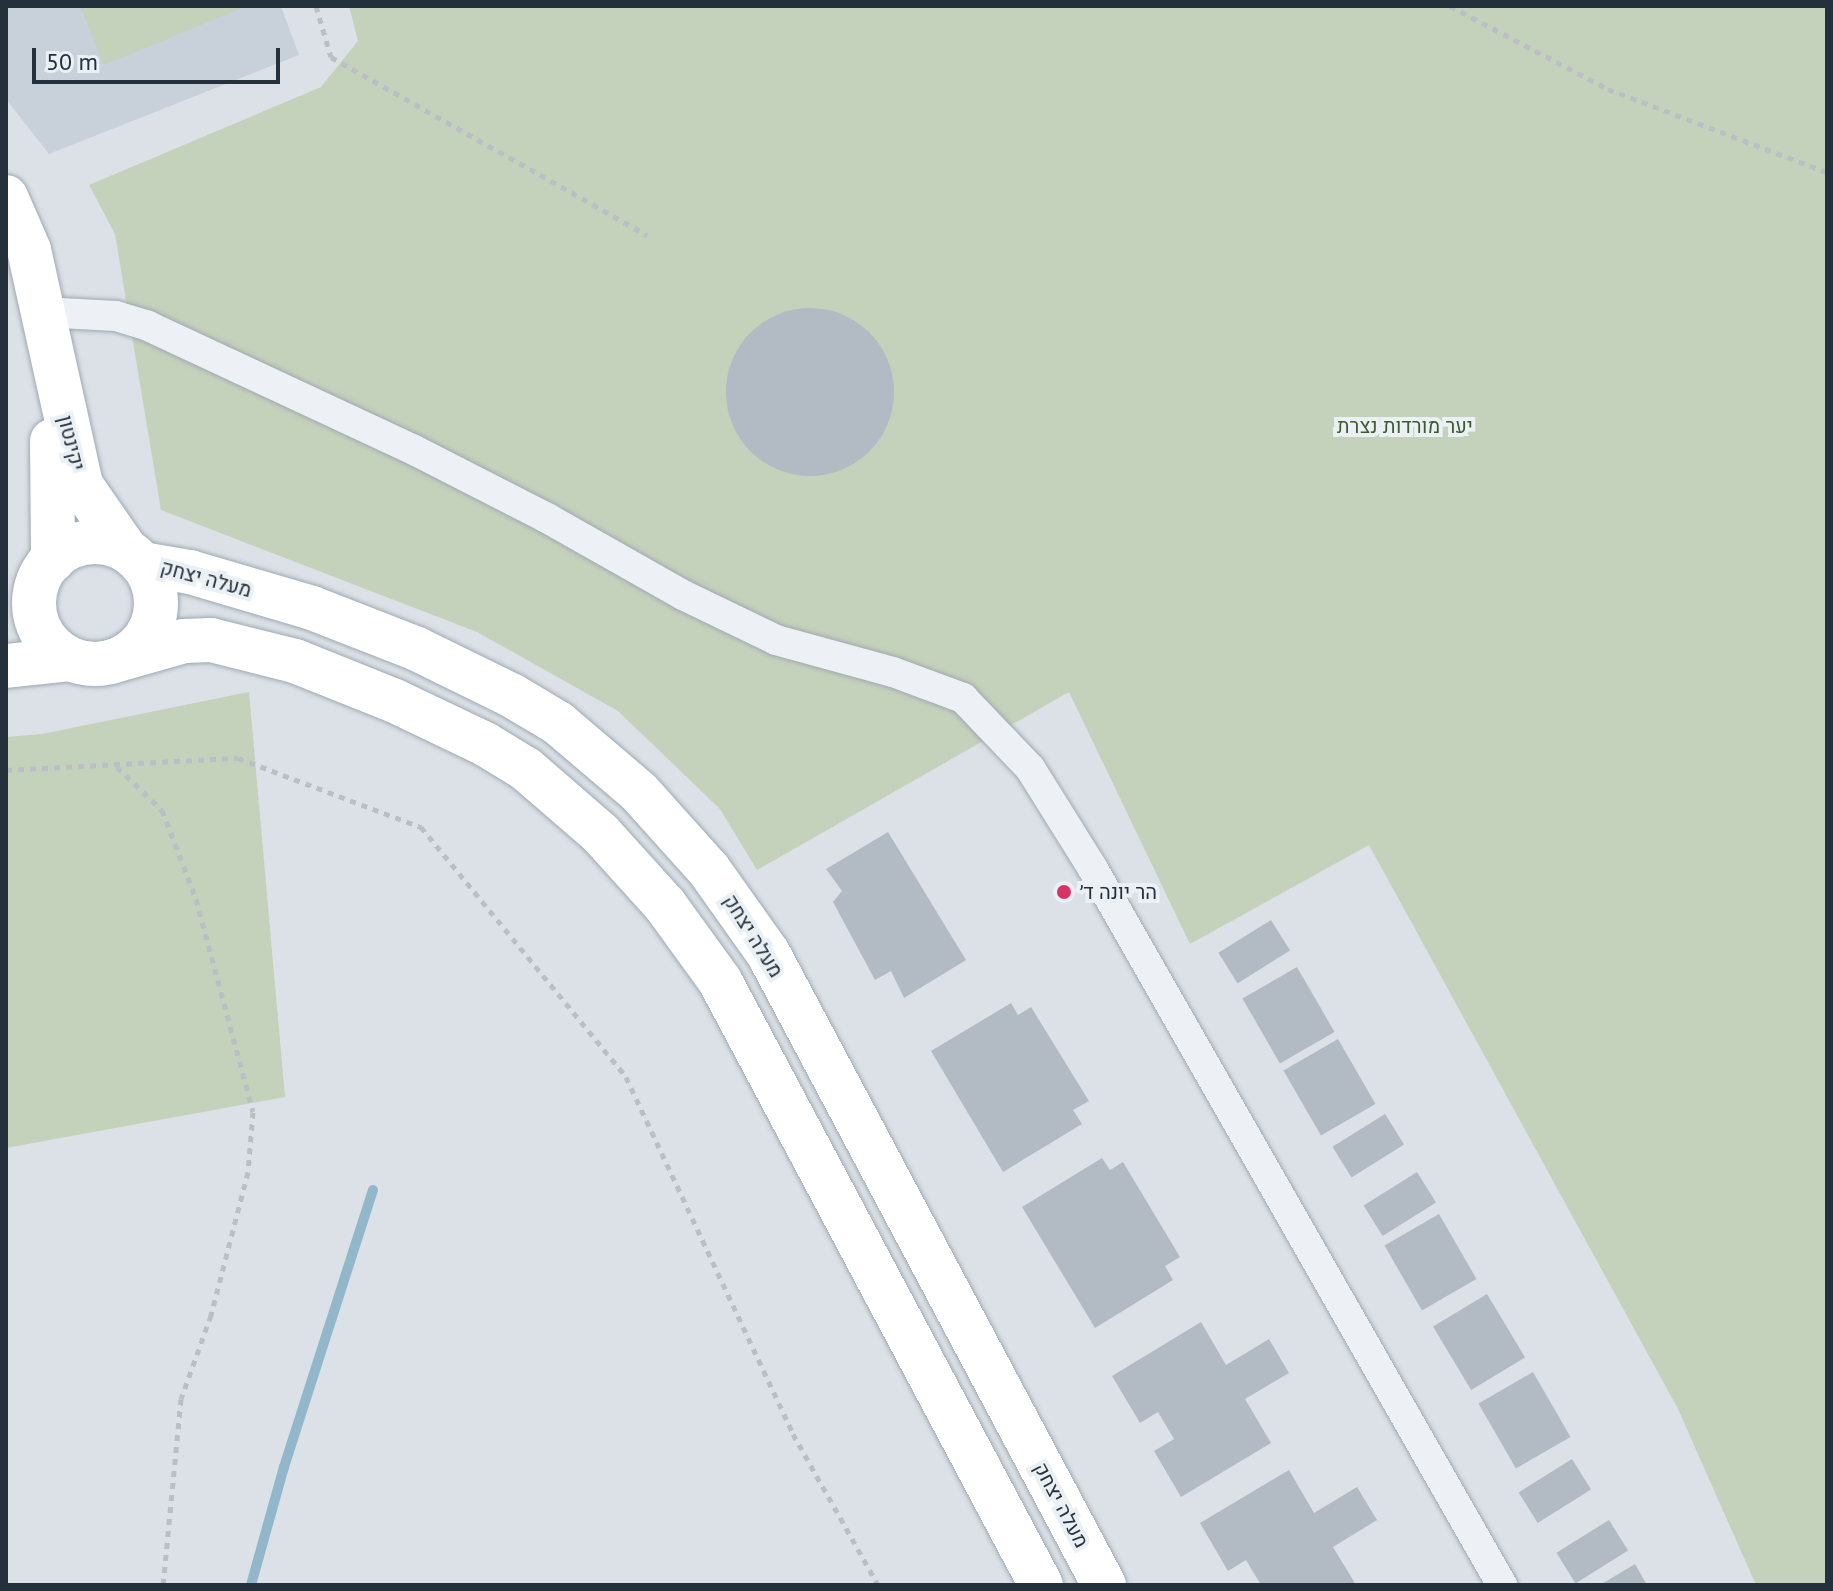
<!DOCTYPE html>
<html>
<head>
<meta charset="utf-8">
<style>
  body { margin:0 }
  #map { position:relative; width:1833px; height:1591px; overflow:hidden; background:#dbe1e7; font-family:"PT Sans",Heebo,sans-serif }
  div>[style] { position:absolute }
  .built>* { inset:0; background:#c8d1d9 }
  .green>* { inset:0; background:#c4d1bb }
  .stream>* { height:10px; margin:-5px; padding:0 5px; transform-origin:5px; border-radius:5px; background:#92b6ca }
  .building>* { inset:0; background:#b2bbc4; transform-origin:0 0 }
  .round { border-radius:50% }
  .path>* { height:5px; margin-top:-2.5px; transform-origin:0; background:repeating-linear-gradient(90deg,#b9bfc5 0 6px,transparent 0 12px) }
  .roads { filter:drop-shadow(0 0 2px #a0a9b1) drop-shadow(0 0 2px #a0a9b1) }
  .street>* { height:30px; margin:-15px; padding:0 15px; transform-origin:15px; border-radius:15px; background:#edf1f5 }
  .secondary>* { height:44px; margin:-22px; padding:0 22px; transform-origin:22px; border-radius:22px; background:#fff }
  .secondary>.ring { margin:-22px; padding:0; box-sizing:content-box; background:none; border:44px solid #fff; border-radius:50% }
  .dots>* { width:22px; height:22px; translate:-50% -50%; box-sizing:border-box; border:4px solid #eaf0f4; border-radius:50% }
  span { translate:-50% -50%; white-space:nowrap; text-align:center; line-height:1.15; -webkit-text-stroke:8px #eaf0f4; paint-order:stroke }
  .park-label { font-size:20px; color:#3e5a30 }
  .street-label { font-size:20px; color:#24313d }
  .poi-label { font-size:20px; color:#24313d }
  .left { translate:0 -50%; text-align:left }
  .frame { position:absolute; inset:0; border:8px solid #24313d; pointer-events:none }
  .scale { position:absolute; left:32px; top:48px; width:248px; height:36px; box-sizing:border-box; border:4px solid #24313d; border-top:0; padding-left:10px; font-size:24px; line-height:28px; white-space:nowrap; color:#24313d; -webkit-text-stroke:6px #eaf0f4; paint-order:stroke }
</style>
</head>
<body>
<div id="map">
  <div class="built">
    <i style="clip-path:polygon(6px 6px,281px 6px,299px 55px,49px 154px,6px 99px)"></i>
  </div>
  <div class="green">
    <i style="clip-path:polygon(80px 6px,247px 6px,104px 65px)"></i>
    <i style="clip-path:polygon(349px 6px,1827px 6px,1827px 1585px,1756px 1585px,1678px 1409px,1369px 845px,1190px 944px,1069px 692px,757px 870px,720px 809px,618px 711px,477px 632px,161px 510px,115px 234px,89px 185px,321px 87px,358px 41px)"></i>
    <i style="clip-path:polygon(249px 692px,285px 1097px,6px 1148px,6px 737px,42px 734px)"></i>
  </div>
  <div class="stream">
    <i style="left:251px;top:1585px;width:123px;rotate:-74.4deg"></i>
    <i style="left:284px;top:1467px;width:291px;rotate:-72.2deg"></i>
  </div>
  <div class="building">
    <i class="round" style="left:726px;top:308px;width:168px;height:168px"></i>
    <i style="clip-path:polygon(888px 832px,966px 960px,904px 998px,891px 971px,875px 980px,833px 902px,842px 891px,826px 869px)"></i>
    <i style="left:1271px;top:920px;width:36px;height:62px;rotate:58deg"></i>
    <i style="left:1297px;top:967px;width:75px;height:63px;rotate:60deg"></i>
    <i style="clip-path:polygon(1011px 1003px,1018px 1015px,1031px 1007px,1089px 1101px,1073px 1110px,1082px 1124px,1003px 1172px,931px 1051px)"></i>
    <i style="left:1338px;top:1039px;width:75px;height:63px;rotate:60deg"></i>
    <i style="left:1385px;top:1114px;width:36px;height:62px;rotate:58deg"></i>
    <i style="clip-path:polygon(1102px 1158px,1110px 1170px,1123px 1162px,1180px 1257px,1165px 1266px,1173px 1280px,1095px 1328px,1022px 1207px)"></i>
    <i style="left:1417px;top:1172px;width:36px;height:63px;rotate:58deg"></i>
    <i style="left:1439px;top:1214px;width:75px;height:63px;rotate:60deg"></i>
    <i style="left:1487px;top:1294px;width:74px;height:63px;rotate:59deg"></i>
    <i style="clip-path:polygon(1201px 1322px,1226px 1365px,1269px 1339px,1289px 1373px,1245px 1399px,1271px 1443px,1181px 1497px,1154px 1451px,1174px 1439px,1158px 1412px,1140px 1423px,1112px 1376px)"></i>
    <i style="left:1533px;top:1372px;width:75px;height:63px;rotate:60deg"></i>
    <i style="left:1572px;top:1459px;width:36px;height:63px;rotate:58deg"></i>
    <i style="clip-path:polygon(1289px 1470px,1314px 1513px,1357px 1487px,1377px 1520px,1333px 1547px,1356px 1585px,1261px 1585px,1246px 1560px,1228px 1571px,1200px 1523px)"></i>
    <i style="left:1609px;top:1520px;width:36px;height:62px;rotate:58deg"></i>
    <i style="clip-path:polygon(1635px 1564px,1647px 1585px,1600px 1585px)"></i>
  </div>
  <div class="path">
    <i style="left:316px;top:6px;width:53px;rotate:73.6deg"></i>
    <i style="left:331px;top:57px;width:363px;rotate:29.4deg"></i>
    <i style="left:1450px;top:6px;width:178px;rotate:27.7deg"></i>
    <i style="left:1608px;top:89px;width:234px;rotate:20.8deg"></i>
    <i style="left:117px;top:767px;width:62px;rotate:43.7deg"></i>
    <i style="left:162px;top:810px;width:95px;rotate:69.1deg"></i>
    <i style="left:196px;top:899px;width:220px;rotate:75deg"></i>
    <i style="left:253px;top:1112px;width:60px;rotate:94.8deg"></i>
    <i style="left:248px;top:1172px;width:148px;rotate:104.5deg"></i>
    <i style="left:211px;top:1315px;width:89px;rotate:109.7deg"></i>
    <i style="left:181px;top:1399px;width:187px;rotate:95.5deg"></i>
    <i style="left:6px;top:770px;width:232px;rotate:-3deg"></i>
    <i style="left:238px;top:758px;width:196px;rotate:20.7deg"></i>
    <i style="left:421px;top:827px;width:323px;rotate:50.6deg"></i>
    <i style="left:626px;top:1077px;width:394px;rotate:64.9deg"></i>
    <i style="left:793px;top:1434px;width:173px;rotate:60.6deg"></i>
  </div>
  <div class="roads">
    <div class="street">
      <i style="left:42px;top:312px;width:74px;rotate:3.1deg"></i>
      <i style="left:116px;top:316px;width:34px;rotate:17deg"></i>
      <i style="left:148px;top:326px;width:293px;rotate:25deg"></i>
      <i style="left:414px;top:450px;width:149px;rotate:27.1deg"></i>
      <i style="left:547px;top:518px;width:156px;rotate:29.5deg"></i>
      <i style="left:683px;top:595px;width:103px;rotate:25.8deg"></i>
      <i style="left:776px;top:640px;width:121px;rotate:15.3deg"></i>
      <i style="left:893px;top:672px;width:75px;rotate:20.4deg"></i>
      <i style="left:963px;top:698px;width:97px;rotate:46.3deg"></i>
      <i style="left:1030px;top:768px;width:119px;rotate:58deg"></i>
      <i style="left:1093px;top:869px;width:825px;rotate:60.26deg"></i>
    </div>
    <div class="secondary">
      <i style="left:6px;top:197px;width:58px;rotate:66.5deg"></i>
      <i style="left:29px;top:250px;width:241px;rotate:77.5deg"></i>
      <i style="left:81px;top:485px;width:79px;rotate:55.3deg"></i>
      <i style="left:52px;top:441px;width:119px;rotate:89.5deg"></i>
      <i class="ring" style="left:34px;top:542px;width:78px;height:78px"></i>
      <i style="left:142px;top:564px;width:49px;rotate:9.5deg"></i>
      <i style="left:190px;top:572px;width:127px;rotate:16.4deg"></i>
      <i style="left:312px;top:608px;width:113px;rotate:21.3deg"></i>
      <i style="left:417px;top:649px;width:105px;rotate:26.1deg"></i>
      <i style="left:511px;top:695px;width:55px;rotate:30.8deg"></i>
      <i style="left:558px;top:723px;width:106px;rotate:40.4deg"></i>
      <i style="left:639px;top:792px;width:105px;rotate:48.1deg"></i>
      <i style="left:709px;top:870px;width:102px;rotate:54.6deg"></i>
      <i style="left:768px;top:953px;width:716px;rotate:62deg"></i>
      <i style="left:110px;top:662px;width:77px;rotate:-15.8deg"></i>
      <i style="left:184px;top:641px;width:27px;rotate:-2deg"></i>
      <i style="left:211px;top:640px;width:87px;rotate:14deg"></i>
      <i style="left:295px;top:661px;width:108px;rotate:21.8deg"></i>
      <i style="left:395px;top:701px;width:100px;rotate:25.5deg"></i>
      <i style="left:485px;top:744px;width:48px;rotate:31.4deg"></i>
      <i style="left:526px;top:769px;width:98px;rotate:40.9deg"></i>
      <i style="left:600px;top:833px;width:97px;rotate:47.9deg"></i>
      <i style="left:665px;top:905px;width:94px;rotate:54.1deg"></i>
      <i style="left:720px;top:981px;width:684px;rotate:62.01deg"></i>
      <i style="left:6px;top:666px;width:64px;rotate:-6.2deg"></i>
    </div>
  </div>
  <div class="dots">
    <i style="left:1064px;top:892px;background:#d83365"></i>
  </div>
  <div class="park-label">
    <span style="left:1405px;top:426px">יער מורדות נצרת</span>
  </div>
  <div class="street-label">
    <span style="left:71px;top:443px;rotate:76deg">יקינטון</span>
    <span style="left:206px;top:579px;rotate:15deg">מעלה יצחק</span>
    <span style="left:753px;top:936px;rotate:58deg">מעלה יצחק</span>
    <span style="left:1061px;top:1505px;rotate:62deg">מעלה יצחק</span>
  </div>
  <div class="poi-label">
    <span class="left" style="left:1080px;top:892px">הר יונה ד׳</span>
  </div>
  <div class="frame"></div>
  <div class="scale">50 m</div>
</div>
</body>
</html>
